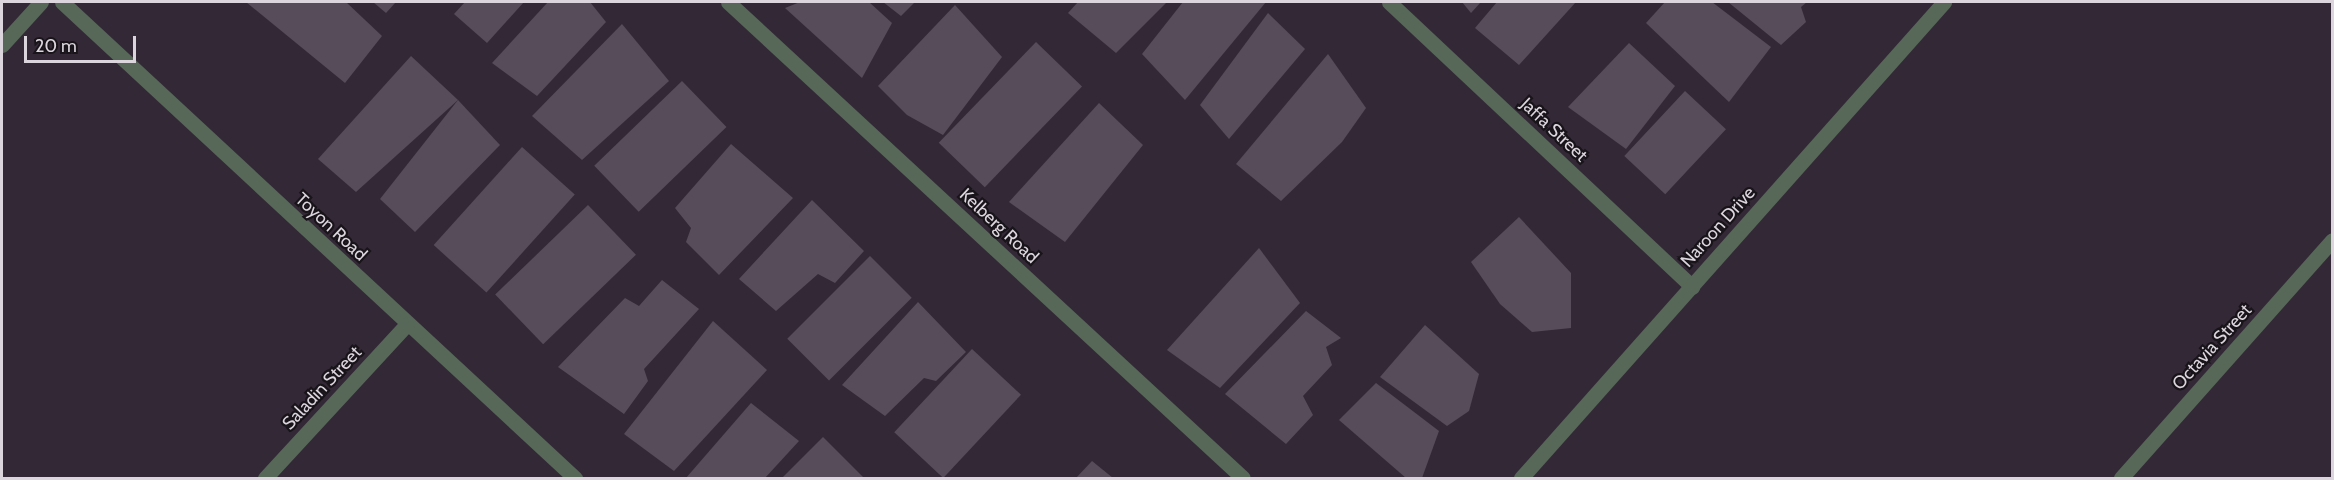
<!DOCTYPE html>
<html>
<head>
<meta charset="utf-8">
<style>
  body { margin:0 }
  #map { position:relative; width:2334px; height:480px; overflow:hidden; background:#332936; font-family:Cabin,sans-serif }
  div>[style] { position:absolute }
  .building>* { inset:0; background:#574c5a; transform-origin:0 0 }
  .minor>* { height:15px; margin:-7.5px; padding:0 7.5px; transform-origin:7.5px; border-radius:7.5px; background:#576859 }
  span { translate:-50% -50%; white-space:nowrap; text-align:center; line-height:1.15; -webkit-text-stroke:4.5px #18141a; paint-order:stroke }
  .street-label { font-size:18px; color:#dcd5de }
  .frame { position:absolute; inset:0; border:3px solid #dcd5de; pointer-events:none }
  .scale { position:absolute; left:24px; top:36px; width:112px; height:27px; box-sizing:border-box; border:3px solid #dcd5de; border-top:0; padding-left:8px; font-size:18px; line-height:21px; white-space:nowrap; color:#dcd5de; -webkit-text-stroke:4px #18141a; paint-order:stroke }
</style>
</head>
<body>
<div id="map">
  <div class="building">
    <i style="clip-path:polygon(246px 2px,346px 2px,382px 36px,345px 83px)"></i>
    <i style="clip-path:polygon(373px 2px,396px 2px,386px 13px)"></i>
    <i style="clip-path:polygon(465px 2px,524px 2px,487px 43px,454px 14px)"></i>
    <i style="clip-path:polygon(548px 2px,590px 2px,606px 22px,537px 96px,492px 63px)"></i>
    <i style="clip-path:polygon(800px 2px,869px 2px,892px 23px,862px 78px,785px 8px)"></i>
    <i style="clip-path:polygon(883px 2px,915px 2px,901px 16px)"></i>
    <i style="clip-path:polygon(1078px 2px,1167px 2px,1116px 53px,1068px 13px)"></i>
    <i style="clip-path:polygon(1183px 2px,1266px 2px,1185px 100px,1142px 54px)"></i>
    <i style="clip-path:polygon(1462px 2px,1481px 2px,1471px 13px)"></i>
    <i style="clip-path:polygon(1497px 2px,1576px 2px,1519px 65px,1475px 28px)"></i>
    <i style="clip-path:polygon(1665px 2px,1712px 2px,1771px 47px,1729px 102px,1646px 23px)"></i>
    <i style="clip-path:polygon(1728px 2px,1807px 2px,1801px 7px,1806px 22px,1781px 45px)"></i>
    <i style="clip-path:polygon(955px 5px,1002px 57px,943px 135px,907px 115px,878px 86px)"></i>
    <i style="clip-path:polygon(1268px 13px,1305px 49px,1229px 139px,1200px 105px)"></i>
    <i style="clip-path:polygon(622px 24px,669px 81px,582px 160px,532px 116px)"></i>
    <i style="left:1036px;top:42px;width:64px;height:140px;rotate:44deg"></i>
    <i style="clip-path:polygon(1629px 43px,1675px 86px,1626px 149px,1568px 107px)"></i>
    <i style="clip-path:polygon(1328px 54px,1366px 108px,1342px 142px,1281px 201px,1236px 164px)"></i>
    <i style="clip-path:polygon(411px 56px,458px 100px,356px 192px,318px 159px)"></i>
    <i style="left:682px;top:81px;width:64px;height:122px;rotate:46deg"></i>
    <i style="left:1685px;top:91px;width:56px;height:89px;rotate:43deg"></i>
    <i style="clip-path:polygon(458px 100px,500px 145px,415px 232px,380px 199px)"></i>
    <i style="clip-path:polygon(1099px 103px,1143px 145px,1065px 242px,1009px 202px)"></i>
    <i style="clip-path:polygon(731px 144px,793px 198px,719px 275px,686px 242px,691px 228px,675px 208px)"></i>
    <i style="left:522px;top:147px;width:71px;height:132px;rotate:42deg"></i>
    <i style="clip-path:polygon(812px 200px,864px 251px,835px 283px,818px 274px,776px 311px,739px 279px)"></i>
    <i style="left:588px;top:205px;width:69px;height:129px;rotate:46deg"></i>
    <i style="clip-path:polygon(1519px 217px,1571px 273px,1571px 328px,1532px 332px,1500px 304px,1471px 262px)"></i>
    <i style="clip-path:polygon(1259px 248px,1300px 303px,1220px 388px,1167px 350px)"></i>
    <i style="left:870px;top:256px;width:59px;height:117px;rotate:45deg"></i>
    <i style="clip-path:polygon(662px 280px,699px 309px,644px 369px,648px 381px,624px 414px,558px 367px,625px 298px,639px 306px)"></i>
    <i style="clip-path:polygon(918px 302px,966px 352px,936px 381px,924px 378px,885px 416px,842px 385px)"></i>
    <i style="clip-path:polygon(1306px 311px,1341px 338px,1326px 347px,1332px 365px,1303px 396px,1313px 415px,1286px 444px,1225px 394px)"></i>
    <i style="clip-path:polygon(713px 321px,767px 370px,674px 471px,624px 434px)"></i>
    <i style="clip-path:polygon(1425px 325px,1479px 374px,1469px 411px,1447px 426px,1380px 377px)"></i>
    <i style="left:972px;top:349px;width:67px;height:114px;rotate:43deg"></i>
    <i style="clip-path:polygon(1376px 383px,1439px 431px,1422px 478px,1406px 478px,1339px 420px)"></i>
    <i style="clip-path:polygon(751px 403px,799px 441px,765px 478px,686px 478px)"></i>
    <i style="clip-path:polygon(823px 437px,864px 478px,782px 478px)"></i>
    <i style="clip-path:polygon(1092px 461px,1113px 478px,1076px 478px)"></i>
  </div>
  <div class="minor">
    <i style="left:62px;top:2px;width:700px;rotate:42.86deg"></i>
    <i style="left:728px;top:2px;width:701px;rotate:42.75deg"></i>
    <i style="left:1389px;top:2px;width:416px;rotate:43.2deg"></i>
    <i style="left:2px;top:45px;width:58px;rotate:-47.8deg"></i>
    <i style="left:265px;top:478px;width:209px;rotate:-47.3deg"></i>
    <i style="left:1521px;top:478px;width:637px;rotate:-48.37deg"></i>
    <i style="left:2121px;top:478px;width:318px;rotate:-48.4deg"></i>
  </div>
  <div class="street-label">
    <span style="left:1554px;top:130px;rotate:43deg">Jaffa Street</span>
    <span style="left:999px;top:226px;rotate:43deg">Kelberg Road</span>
    <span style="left:331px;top:227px;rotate:43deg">Toyon Road</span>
    <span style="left:1718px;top:227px;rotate:-48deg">Naroon Drive</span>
    <span style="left:2212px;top:347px;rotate:-48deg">Octavia Street</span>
    <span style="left:322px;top:388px;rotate:-47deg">Saladin Street</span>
  </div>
  <div class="frame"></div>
  <div class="scale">20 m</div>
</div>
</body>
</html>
